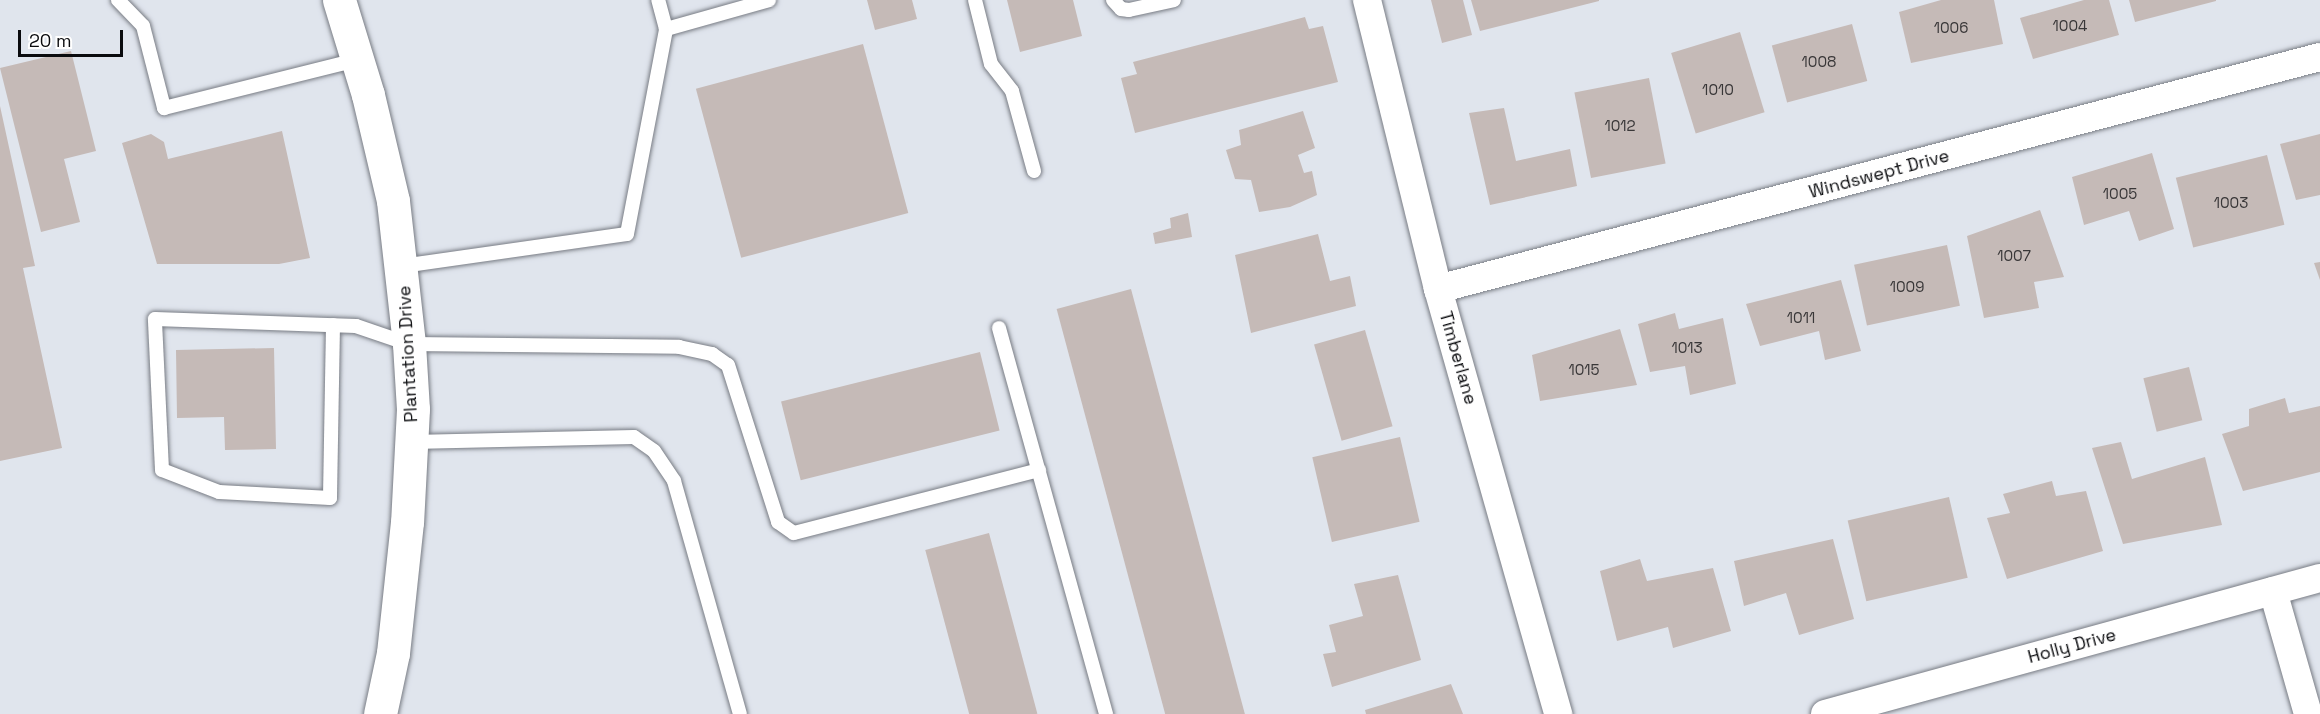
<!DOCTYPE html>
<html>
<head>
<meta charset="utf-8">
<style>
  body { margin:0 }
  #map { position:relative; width:2320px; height:714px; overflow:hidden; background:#e0e5ed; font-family:"Space Grotesk",sans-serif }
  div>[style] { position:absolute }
  .building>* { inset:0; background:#c5bab7; transform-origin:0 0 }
  .roads { filter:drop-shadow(0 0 2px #787c84) drop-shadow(0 0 2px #787c84) }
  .service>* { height:14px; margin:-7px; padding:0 7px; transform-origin:7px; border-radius:7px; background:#fff }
  .minor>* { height:28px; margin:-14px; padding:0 14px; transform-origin:14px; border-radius:14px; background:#fff }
  .tertiary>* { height:33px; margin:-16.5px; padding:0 16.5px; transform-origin:16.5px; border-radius:16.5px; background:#fff }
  span { translate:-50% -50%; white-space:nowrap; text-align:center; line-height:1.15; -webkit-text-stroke:5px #fff; paint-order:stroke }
  .number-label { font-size:15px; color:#393738 }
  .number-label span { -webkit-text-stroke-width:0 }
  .street-label { font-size:18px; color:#0a0b0e }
  .scale { position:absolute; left:18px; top:30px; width:105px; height:27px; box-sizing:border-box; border:3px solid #0a0b0e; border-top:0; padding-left:8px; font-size:18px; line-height:21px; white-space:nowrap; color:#0a0b0e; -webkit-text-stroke:4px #fff; paint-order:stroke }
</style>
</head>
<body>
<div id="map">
  <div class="building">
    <i style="clip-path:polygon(867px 0,912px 0,917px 19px,875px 30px)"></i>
    <i style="clip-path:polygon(1007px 0,1073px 0,1082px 36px,1020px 52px)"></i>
    <i style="clip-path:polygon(1431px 0,1463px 0,1472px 35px,1442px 43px)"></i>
    <i style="clip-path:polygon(1471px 0,1599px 0,1599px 1px,1480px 31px)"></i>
    <i style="clip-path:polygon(1941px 0,1994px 0,2003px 44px,1911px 63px,1899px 12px)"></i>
    <i style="clip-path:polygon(2084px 0,2109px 0,2119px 35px,2033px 59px,2020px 18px)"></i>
    <i style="clip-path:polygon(2129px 0,2216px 0,2216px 1px,2135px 22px)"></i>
    <i style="clip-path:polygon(1305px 17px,1309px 29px,1323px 26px,1338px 82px,1135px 133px,1121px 78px,1137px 74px,1133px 62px)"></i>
    <i style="left:1852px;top:24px;width:59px;height:83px;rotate:75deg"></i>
    <i style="left:1740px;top:32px;width:84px;height:72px;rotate:73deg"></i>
    <i style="left:863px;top:44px;width:175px;height:173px;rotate:75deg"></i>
    <i style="clip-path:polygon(71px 51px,96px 151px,64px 159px,80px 222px,41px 232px,0 68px)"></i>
    <i style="left:1649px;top:78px;width:87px;height:76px;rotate:79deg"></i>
    <i style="clip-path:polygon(0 106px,35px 266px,23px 268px,62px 448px,0 461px)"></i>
    <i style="clip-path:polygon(1504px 108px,1516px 161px,1570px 149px,1577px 186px,1490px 205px,1469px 113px)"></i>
    <i style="clip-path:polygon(1303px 111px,1315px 148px,1298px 155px,1304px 173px,1312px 171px,1317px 195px,1290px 207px,1259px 212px,1251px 180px,1235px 179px,1226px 150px,1241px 145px,1239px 130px)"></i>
    <i style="clip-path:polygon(282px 131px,310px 258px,279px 264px,157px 264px,122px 143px,151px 134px,164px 142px,168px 159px)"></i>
    <i style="clip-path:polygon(2320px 134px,2320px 195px,2296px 200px,2280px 144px)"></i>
    <i style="clip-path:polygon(2152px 153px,2174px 229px,2139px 241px,2129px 211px,2084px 225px,2072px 177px)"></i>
    <i style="left:2267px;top:155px;width:72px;height:94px;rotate:76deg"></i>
    <i style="clip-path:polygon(2040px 210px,2064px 277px,2034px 282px,2039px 308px,1984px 318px,1967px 236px)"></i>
    <i style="clip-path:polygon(1188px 213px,1192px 237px,1155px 244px,1153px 233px,1171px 228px,1170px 218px)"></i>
    <i style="clip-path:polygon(1318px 234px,1330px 281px,1350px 276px,1356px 306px,1251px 333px,1235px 255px)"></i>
    <i style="left:1947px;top:245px;width:62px;height:95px;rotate:78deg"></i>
    <i style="clip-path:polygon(2320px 262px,2320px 280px,2314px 263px)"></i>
    <i style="clip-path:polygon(1841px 280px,1861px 351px,1825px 360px,1819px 331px,1760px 346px,1746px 304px)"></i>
    <i style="left:1131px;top:289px;width:441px;height:77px;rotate:75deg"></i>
    <i style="clip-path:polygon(1675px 313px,1679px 329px,1723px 318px,1736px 384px,1690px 395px,1685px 366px,1650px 372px,1638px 324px)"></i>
    <i style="clip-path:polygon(1620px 329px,1637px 385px,1540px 401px,1532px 355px)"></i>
    <i style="left:1365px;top:330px;width:100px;height:53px;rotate:74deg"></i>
    <i style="clip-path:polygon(274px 348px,276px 449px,225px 450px,224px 417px,177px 418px,176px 350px)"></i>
    <i style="left:980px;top:352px;width:81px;height:205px;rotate:76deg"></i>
    <i style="left:2189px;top:367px;width:55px;height:47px;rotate:76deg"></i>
    <i style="clip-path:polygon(2285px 398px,2289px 413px,2320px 406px,2320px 472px,2243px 491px,2222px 434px,2249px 426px,2249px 409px)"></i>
    <i style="left:1400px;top:437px;width:87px;height:90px;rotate:77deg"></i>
    <i style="clip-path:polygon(2121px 442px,2132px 479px,2205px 457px,2222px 525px,2123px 544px,2092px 448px)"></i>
    <i style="clip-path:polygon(2052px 481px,2056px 496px,2086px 491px,2103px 551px,2007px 579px,1987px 518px,2010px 513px,2003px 494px)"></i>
    <i style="left:1949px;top:497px;width:83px;height:104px;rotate:77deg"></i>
    <i style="left:989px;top:533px;width:187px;height:66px;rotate:75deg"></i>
    <i style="clip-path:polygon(1833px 539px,1854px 619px,1799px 635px,1786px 593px,1744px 606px,1734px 561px)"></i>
    <i style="clip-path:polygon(1640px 559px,1647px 581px,1713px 568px,1731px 631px,1673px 648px,1668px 627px,1617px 641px,1600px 571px)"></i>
    <i style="clip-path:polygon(1398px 575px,1421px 660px,1332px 687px,1323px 654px,1336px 652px,1329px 625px,1363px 616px,1354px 584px)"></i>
    <i style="clip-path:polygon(1451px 684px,1463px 714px,1366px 714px,1365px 710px)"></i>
  </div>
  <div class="roads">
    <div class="service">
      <i style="left:118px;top:0;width:36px;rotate:46deg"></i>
      <i style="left:143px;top:26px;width:85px;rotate:75.6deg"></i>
      <i style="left:164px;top:108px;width:199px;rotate:-14deg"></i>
      <i style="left:975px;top:0;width:66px;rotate:76deg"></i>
      <i style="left:991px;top:64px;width:34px;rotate:52deg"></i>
      <i style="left:1012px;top:91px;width:83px;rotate:74.6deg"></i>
      <i style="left:1113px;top:0;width:12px;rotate:48deg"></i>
      <i style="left:1121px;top:9px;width:8px;rotate:7deg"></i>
      <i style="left:1129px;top:10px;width:46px;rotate:-12.5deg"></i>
      <i style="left:666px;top:29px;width:107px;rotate:-15.7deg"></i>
      <i style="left:402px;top:266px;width:227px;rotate:-8.1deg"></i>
      <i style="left:627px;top:234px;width:209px;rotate:-79.2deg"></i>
      <i style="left:666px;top:29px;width:30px;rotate:-105deg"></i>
      <i style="left:333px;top:325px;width:173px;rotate:91deg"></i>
      <i style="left:330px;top:498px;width:111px;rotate:-176.9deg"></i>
      <i style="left:219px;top:492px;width:61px;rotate:-158.9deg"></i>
      <i style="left:162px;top:470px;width:151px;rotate:-92.7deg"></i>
      <i style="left:155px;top:319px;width:201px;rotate:2deg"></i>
      <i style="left:356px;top:326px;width:56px;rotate:18.8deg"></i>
      <i style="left:409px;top:344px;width:270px;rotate:0.6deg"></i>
      <i style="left:679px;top:347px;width:34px;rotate:12deg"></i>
      <i style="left:712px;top:354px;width:19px;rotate:35deg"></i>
      <i style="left:728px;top:365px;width:165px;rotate:72.3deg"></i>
      <i style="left:778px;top:522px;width:19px;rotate:35deg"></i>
      <i style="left:794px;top:533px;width:253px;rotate:-14.4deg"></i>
      <i style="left:999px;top:328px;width:401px;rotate:74.5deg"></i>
      <i style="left:412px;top:442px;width:222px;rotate:-1.3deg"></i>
      <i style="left:634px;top:437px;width:24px;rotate:35deg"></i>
      <i style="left:654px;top:451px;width:36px;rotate:56deg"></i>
      <i style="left:674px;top:481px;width:242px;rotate:74.2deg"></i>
    </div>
    <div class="minor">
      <i style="left:1367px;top:0;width:298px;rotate:76.2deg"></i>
      <i style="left:1438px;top:289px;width:442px;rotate:74.2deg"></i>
      <i style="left:1438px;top:289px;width:912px;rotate:-14.74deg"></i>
      <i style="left:2273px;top:591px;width:128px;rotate:74.1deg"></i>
      <i style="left:1825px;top:714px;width:513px;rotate:-15.36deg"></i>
    </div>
    <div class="tertiary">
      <i style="left:339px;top:0;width:99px;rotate:73deg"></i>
      <i style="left:368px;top:95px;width:109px;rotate:76.7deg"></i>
      <i style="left:393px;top:201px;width:144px;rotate:83.6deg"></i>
      <i style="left:409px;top:344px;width:65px;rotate:86.5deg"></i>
      <i style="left:413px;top:409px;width:113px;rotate:93deg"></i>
      <i style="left:407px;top:522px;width:132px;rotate:96.1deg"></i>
      <i style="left:393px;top:653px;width:62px;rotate:102deg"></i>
    </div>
  </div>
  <div class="number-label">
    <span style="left:2070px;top:26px">1004</span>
    <span style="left:1951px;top:28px">1006</span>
    <span style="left:1819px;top:62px">1008</span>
    <span style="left:1718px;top:90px">1010</span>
    <span style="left:1620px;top:126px">1012</span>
    <span style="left:2120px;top:194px">1005</span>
    <span style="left:2231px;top:203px">1003</span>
    <span style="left:2014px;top:256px">1007</span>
    <span style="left:1907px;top:287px">1009</span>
    <span style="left:1801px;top:318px">1011</span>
    <span style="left:1687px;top:348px">1013</span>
    <span style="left:1584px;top:370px">1015</span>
  </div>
  <div class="street-label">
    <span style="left:1879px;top:174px;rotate:-15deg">Windswept Drive</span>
    <span style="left:408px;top:354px;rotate:-93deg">Plantation Drive</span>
    <span style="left:1458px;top:358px;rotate:74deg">Timberlane</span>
    <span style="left:2072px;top:646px;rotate:-15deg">Holly Drive</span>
  </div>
  <div class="scale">20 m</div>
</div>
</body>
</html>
